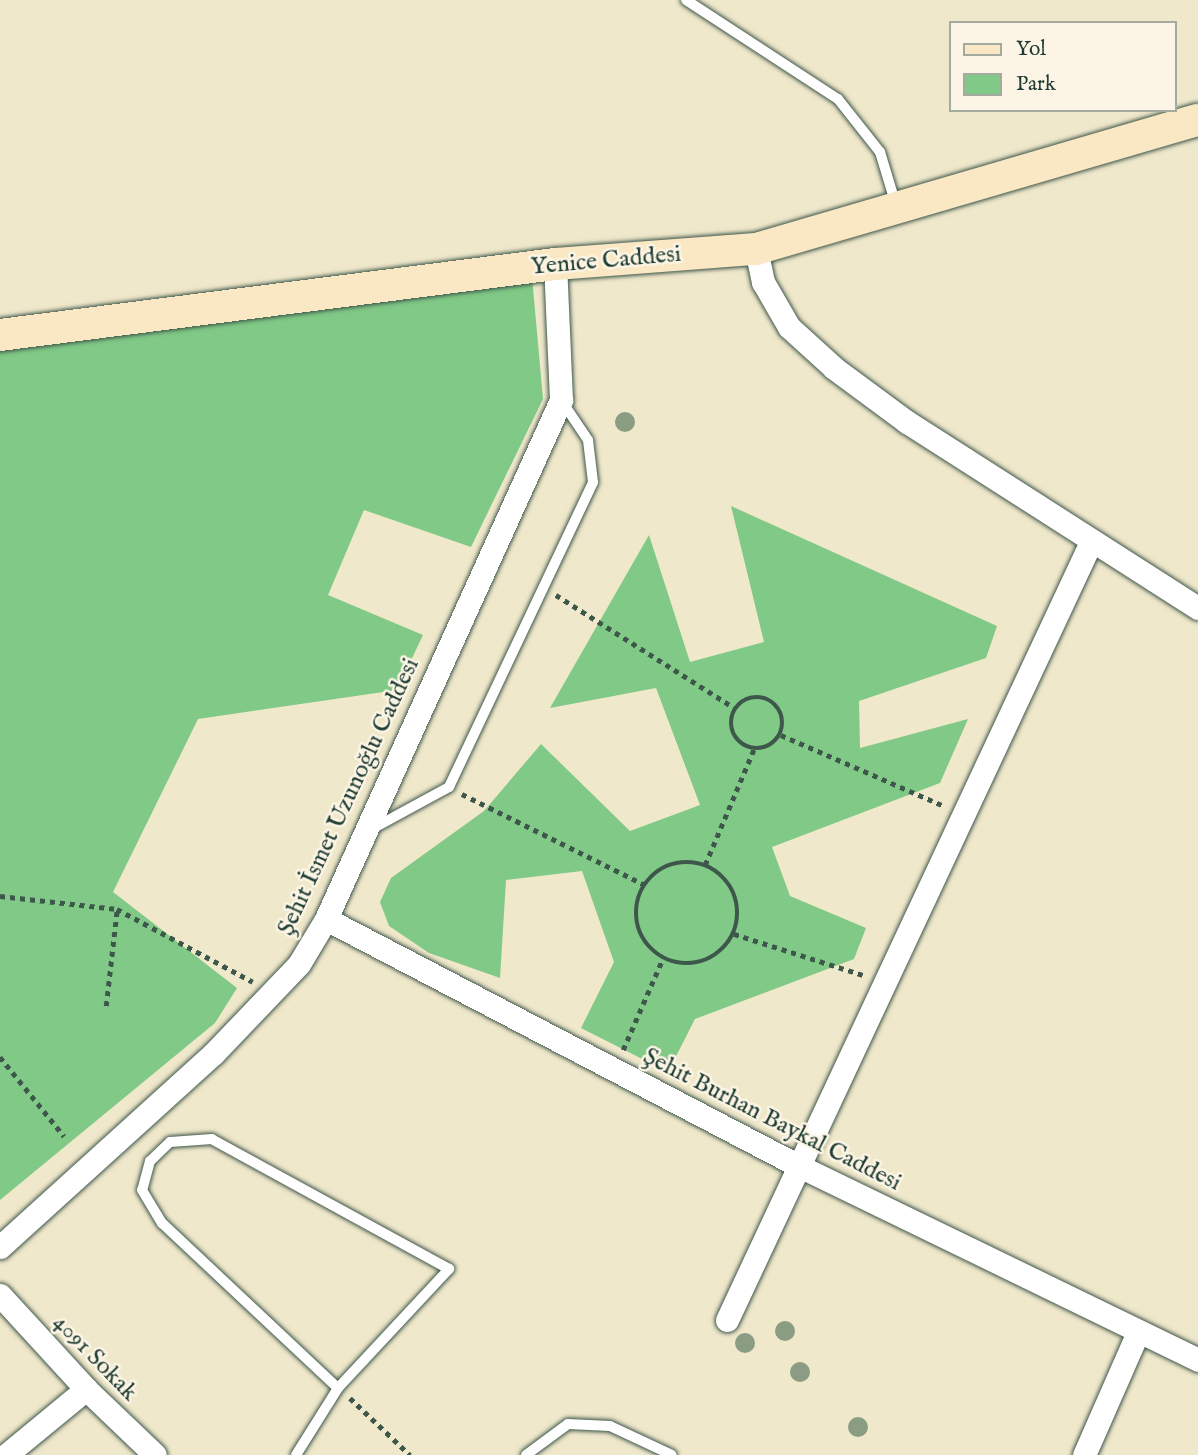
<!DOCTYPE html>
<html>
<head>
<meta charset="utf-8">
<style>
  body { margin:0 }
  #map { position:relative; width:1198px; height:1455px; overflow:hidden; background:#f0e8cb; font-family:"IM FELL English",serif }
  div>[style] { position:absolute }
  .green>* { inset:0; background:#80c986 }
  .path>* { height:4.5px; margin-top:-2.25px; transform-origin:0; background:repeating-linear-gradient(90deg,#3e574b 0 5px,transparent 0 10px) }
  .path>.ring { margin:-2.25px; padding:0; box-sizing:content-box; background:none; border:4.5px solid #3e574b; border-radius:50% }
  .roads { filter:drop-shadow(0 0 2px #3e574b) drop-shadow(0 0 2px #3e574b) }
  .lane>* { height:10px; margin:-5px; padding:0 5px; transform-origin:5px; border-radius:5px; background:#fff }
  .street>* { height:23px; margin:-11.5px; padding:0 11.5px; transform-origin:11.5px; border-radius:11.5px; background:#fff }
  .secondary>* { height:32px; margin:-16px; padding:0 16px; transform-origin:16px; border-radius:16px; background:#fae7c3 }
  .trees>* { width:20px; height:20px; margin:-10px; border-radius:50%; background:#8a9d83 }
  span { translate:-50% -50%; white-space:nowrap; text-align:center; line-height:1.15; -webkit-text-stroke:5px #fcf5e5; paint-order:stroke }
  .street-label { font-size:24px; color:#1f3d34 }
  .legend { position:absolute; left:949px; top:21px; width:228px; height:91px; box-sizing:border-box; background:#fcf5e5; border:2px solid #a4ab9e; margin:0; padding:9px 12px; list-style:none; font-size:21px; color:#1f3d34 }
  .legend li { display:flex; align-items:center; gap:14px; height:35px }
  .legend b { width:35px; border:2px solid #a4ab9e }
</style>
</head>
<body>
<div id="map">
  <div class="green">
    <i style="clip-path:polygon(531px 266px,543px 399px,471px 547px,364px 510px,328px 595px,423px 635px,397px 690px,198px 719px,113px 892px,237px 988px,215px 1023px,0 1200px,0 334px)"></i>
    <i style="clip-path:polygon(731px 506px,997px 626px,986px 658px,859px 701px,860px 748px,968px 719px,940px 783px,772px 847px,790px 896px,866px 928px,854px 959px,695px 1019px,668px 1072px,581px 1028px,614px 962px,582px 871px,506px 880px,500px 978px,429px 953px,389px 926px,380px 902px,391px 878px,484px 811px,541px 744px,630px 831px,700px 805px,656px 688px,550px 708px,649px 535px,690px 662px,764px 642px)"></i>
  </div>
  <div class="path">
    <i style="left:556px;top:595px;width:213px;rotate:32.3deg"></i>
    <i class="ring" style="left:731px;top:697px;width:47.5px;height:47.5px"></i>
    <i style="left:781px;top:735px;width:178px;rotate:23.5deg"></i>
    <i style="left:462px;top:794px;width:204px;rotate:26.4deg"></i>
    <i class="ring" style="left:636px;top:862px;width:97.5px;height:97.5px"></i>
    <i style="left:705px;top:865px;width:126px;rotate:-67.1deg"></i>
    <i style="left:0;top:896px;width:118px;rotate:6.3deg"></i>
    <i style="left:117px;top:909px;width:154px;rotate:28.2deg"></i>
    <i style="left:734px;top:934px;width:135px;rotate:17.6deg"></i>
    <i style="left:106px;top:1006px;width:98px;rotate:-83.5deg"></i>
    <i style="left:623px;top:1050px;width:100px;rotate:-66.5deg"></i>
    <i style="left:0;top:1057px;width:102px;rotate:51deg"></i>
    <i style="left:350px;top:1398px;width:83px;rotate:43.5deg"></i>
  </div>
  <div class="roads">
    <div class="lane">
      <i style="left:686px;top:0;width:181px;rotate:33.1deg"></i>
      <i style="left:838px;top:99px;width:68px;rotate:51.6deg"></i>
      <i style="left:880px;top:152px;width:55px;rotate:73.2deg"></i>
      <i style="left:370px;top:830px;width:90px;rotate:-28.6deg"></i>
      <i style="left:449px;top:787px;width:337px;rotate:-64.7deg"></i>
      <i style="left:593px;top:482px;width:42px;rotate:-96.8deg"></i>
      <i style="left:588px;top:440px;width:48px;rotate:-124deg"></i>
      <i style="left:296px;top:1455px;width:79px;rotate:-57.9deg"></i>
      <i style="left:338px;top:1388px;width:163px;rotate:-47deg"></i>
      <i style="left:449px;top:1269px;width:270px;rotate:-151.3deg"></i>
      <i style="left:212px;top:1139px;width:42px;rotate:175.9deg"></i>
      <i style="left:170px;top:1142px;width:28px;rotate:136deg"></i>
      <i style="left:150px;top:1161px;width:30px;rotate:105deg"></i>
      <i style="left:142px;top:1190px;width:39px;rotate:59deg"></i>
      <i style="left:162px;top:1223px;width:241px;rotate:43.2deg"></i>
      <i style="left:526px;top:1455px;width:52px;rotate:-36.4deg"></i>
      <i style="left:568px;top:1424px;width:42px;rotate:2.7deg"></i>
      <i style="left:610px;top:1426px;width:68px;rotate:25.1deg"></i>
    </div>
    <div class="street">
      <i style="left:756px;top:249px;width:34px;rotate:78deg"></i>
      <i style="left:763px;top:282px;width:52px;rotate:60deg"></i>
      <i style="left:789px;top:327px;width:61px;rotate:42.3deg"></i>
      <i style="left:834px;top:368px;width:91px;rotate:36.5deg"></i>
      <i style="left:907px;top:422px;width:345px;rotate:32.6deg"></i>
      <i style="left:326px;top:919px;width:531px;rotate:27.58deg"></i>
      <i style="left:797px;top:1165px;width:446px;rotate:25.9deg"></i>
      <i style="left:0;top:1247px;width:287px;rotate:-42.2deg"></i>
      <i style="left:213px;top:1054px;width:124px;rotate:-46.3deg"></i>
      <i style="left:299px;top:964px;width:52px;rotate:-59deg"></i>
      <i style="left:326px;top:919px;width:570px;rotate:-65.64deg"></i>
      <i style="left:561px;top:400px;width:136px;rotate:-92.5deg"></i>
      <i style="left:0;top:1295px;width:127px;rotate:47.5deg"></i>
      <i style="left:86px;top:1389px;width:95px;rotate:43.7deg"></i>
      <i style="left:727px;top:1320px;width:859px;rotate:-64.93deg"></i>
      <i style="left:6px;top:1455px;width:104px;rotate:-39.5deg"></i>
      <i style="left:1084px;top:1455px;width:134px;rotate:-66.3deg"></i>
    </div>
    <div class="secondary">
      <i style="left:0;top:335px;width:560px;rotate:-7.29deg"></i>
      <i style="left:555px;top:264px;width:202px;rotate:-4.3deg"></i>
      <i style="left:756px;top:249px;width:460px;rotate:-16.3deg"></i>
    </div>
  </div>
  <div class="trees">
    <i style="left:625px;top:422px"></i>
    <i style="left:785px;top:1331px"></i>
    <i style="left:745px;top:1343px"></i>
    <i style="left:800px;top:1372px"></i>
    <i style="left:858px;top:1427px"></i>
  </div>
  <div class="street-label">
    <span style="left:606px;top:261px;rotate:-5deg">Yenice Caddesi</span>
    <span style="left:349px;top:797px;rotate:-65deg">Şehit İsmet Uzunoğlu Caddesi</span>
    <span style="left:772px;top:1120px;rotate:27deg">Şehit Burhan Baykal Caddesi</span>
    <span style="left:95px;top:1358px;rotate:46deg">4091 Sokak</span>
  </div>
  <ul class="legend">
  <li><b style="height:9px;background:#fae7c3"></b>Yol</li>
  <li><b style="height:19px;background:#80c986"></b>Park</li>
  </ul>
</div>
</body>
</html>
